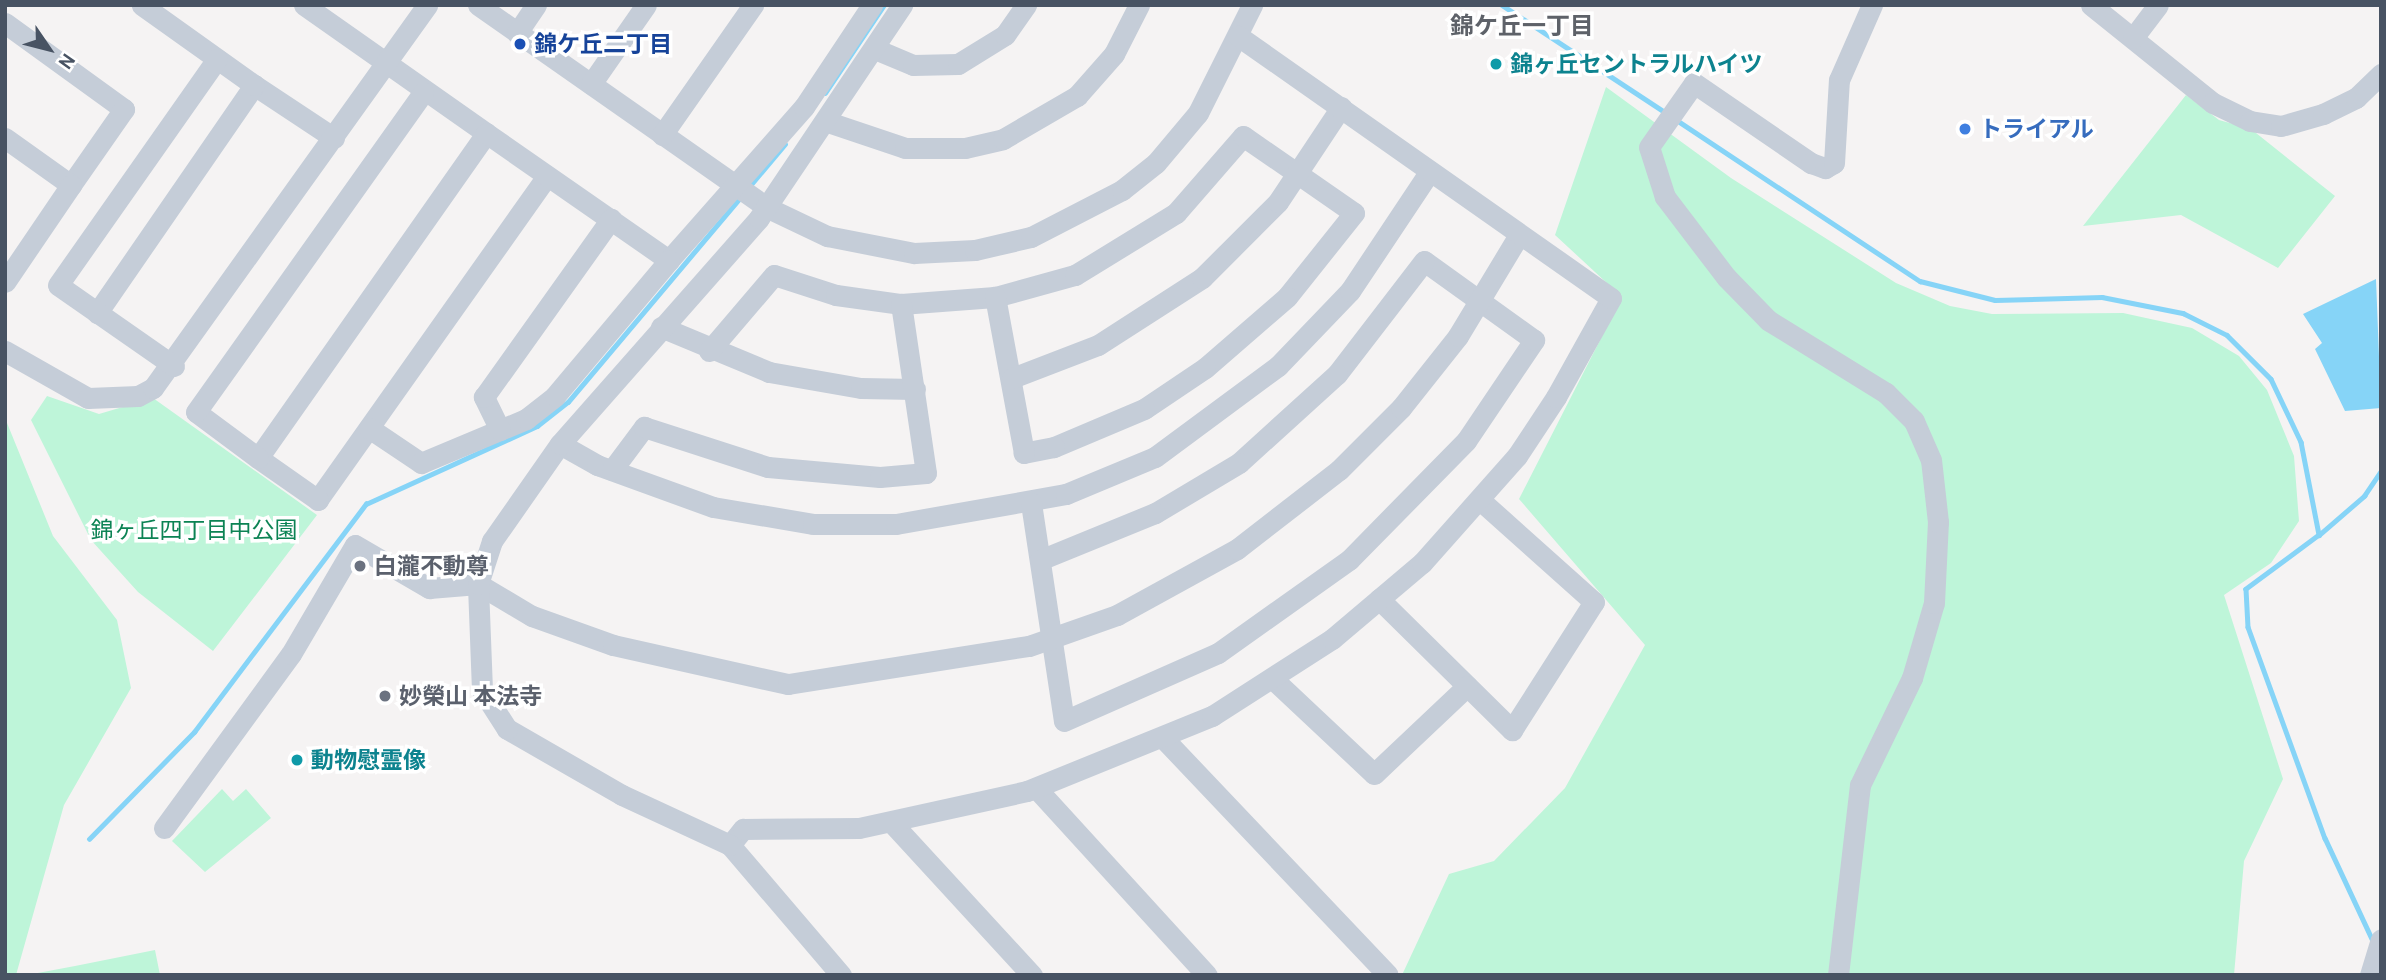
<!DOCTYPE html>
<html>
<head>
<meta charset="utf-8">
<style>
  body { margin:0 }
  #map { position:relative; width:2386px; height:980px; overflow:hidden; background:#f5f3f3; font-family:Cabin,"Noto Sans JP",sans-serif }
  div>[style] { position:absolute }
  .green>* { inset:0; background:#bef5d9 }
  .water>* { inset:0; background:#86d4f7 }
  .stream>* { height:4.5px; margin:-2.25px; padding:0 2.25px; transform-origin:2.25px; border-radius:2.25px; background:#86d4f7 }
  .minor>* { height:21px; margin:-10.5px; padding:0 10.5px; transform-origin:10.5px; border-radius:10.5px; background:#c5cdd8 }
  .dots>* { width:19px; height:19px; translate:-50% -50%; box-sizing:border-box; border:4px solid #fff; border-radius:50% }
  span { translate:-50% -50%; white-space:nowrap; text-align:center; line-height:1.15; -webkit-text-stroke:7px #fff; paint-order:stroke }
  .transit-label { font-size:23px; color:#164399; font-weight:700 }
  .left { translate:0 -50%; text-align:left }
  .culture-label { font-size:23px; color:#0d838f; font-weight:700 }
  .shop-label { font-size:23px; color:#366cbe; font-weight:700 }
  .park-label { font-size:23px; color:#0c8354 }
  .worship-label { font-size:23px; color:#5b616d; font-weight:700 }
  .neighbourhood-label { font-size:24px; color:#5e6269; font-weight:700 }
  .frame { position:absolute; inset:0; border:7px solid #485363; pointer-events:none }
  .north { position:absolute; left:14px; top:14px; width:70px; height:70px; -webkit-text-stroke:5px #fff; paint-order:stroke; rotate:125deg; font-size:19px; font-weight:700; line-height:28px; text-align:center; color:#485363 }
  .north::after { content:''; display:block; margin:auto; width:24px; height:32px; background:#485363; clip-path:polygon(50% 0,100% 100%,50% 72%,0 100%) }
</style>
</head>
<body>
<div id="map">
  <div class="green">
    <i style="clip-path:polygon(1606px 87px,1731px 178px,1896px 283px,1950px 306px,1992px 314px,2123px 313px,2192px 328px,2239px 356px,2267px 390px,2294px 456px,2299px 521px,2271px 563px,2224px 595px,2283px 779px,2244px 861px,2234px 975px,1402px 975px,1449px 874px,1494px 861px,1565px 788px,1645px 645px,1519px 499px,1622px 297px,1555px 235px)"></i>
    <i style="clip-path:polygon(2186px 95px,2219px 120px,2251px 129px,2335px 196px,2278px 268px,2181px 215px,2083px 226px)"></i>
    <i style="clip-path:polygon(47px 396px,99px 414px,153px 398px,317px 515px,213px 651px,138px 592px,91px 540px,31px 420px)"></i>
    <i style="clip-path:polygon(5px 418px,53px 536px,117px 620px,131px 688px,64px 805px,16px 975px,5px 975px)"></i>
    <i style="clip-path:polygon(222px 789px,233px 801px,246px 789px,271px 818px,205px 872px,172px 841px)"></i>
    <i style="clip-path:polygon(155px 950px,160px 975px,27px 975px,75px 966px)"></i>
  </div>
  <div class="water">
    <i style="clip-path:polygon(2376px 279px,2381px 408px,2345px 411px,2315px 349px,2322px 343px,2303px 314px)"></i>
  </div>
  <div class="stream">
    <i style="left:1502px;top:5px;width:195px;rotate:33.3deg"></i>
    <i style="left:825px;top:93px;width:106px;rotate:-56.2deg"></i>
    <i style="left:1675px;top:119px;width:294px;rotate:33.5deg"></i>
    <i style="left:1920px;top:281px;width:77px;rotate:14.2deg"></i>
    <i style="left:1995px;top:300px;width:107px;rotate:-1.6deg"></i>
    <i style="left:2102px;top:297px;width:83px;rotate:11.2deg"></i>
    <i style="left:2183px;top:313px;width:49px;rotate:26.6deg"></i>
    <i style="left:2227px;top:335px;width:62px;rotate:45deg"></i>
    <i style="left:2271px;top:379px;width:70px;rotate:64.5deg"></i>
    <i style="left:2301px;top:442px;width:95px;rotate:79deg"></i>
    <i style="left:2319px;top:535px;width:91px;rotate:143.5deg"></i>
    <i style="left:2246px;top:589px;width:38px;rotate:87deg"></i>
    <i style="left:2248px;top:627px;width:225px;rotate:70deg"></i>
    <i style="left:2325px;top:838px;width:114px;rotate:65deg"></i>
    <i style="left:748px;top:188px;width:57px;rotate:-49.9deg"></i>
    <i style="left:2319px;top:535px;width:60px;rotate:-40.9deg"></i>
    <i style="left:2364px;top:496px;width:30px;rotate:-56deg"></i>
    <i style="left:89px;top:839px;width:150px;rotate:-45.5deg"></i>
    <i style="left:194px;top:732px;width:286px;rotate:-53deg"></i>
    <i style="left:366px;top:504px;width:188px;rotate:-24.5deg"></i>
    <i style="left:537px;top:426px;width:39px;rotate:-38deg"></i>
    <i style="left:568px;top:402px;width:267px;rotate:-49.9deg"></i>
  </div>
  <div class="minor">
    <i style="left:304px;top:5px;width:223px;rotate:35.1deg"></i>
    <i style="left:478px;top:5px;width:352px;rotate:35deg"></i>
    <i style="left:766px;top:207px;width:68px;rotate:25.4deg"></i>
    <i style="left:827px;top:236px;width:89px;rotate:11.1deg"></i>
    <i style="left:914px;top:253px;width:61px;rotate:-2.8deg"></i>
    <i style="left:975px;top:250px;width:57px;rotate:-13.1deg"></i>
    <i style="left:1031px;top:237px;width:102px;rotate:-27.3deg"></i>
    <i style="left:1122px;top:190px;width:43px;rotate:-38.5deg"></i>
    <i style="left:1156px;top:163px;width:65px;rotate:-50deg"></i>
    <i style="left:1198px;top:113px;width:121px;rotate:-63.4deg"></i>
    <i style="left:2091px;top:5px;width:156px;rotate:38.8deg"></i>
    <i style="left:2213px;top:103px;width:41px;rotate:25.9deg"></i>
    <i style="left:2250px;top:121px;width:31px;rotate:9deg"></i>
    <i style="left:2281px;top:126px;width:44px;rotate:-15.9deg"></i>
    <i style="left:2323px;top:114px;width:37px;rotate:-26deg"></i>
    <i style="left:2356px;top:98px;width:35px;rotate:-44deg"></i>
    <i style="left:5px;top:23px;width:147px;rotate:35.9deg"></i>
    <i style="left:124px;top:109px;width:93px;rotate:124.9deg"></i>
    <i style="left:517px;top:33px;width:34px;rotate:-56deg"></i>
    <i style="left:2133px;top:38px;width:41px;rotate:-52.9deg"></i>
    <i style="left:875px;top:49px;width:41px;rotate:22.8deg"></i>
    <i style="left:913px;top:65px;width:45px;rotate:-1.3deg"></i>
    <i style="left:958px;top:64px;width:55px;rotate:-31.7deg"></i>
    <i style="left:1005px;top:35px;width:37px;rotate:-55deg"></i>
    <i style="left:591px;top:84px;width:96px;rotate:-55.2deg"></i>
    <i style="left:254px;top:85px;width:96px;rotate:33.5deg"></i>
    <i style="left:825px;top:121px;width:84px;rotate:18.6deg"></i>
    <i style="left:905px;top:148px;width:60px"></i>
    <i style="left:965px;top:148px;width:39px;rotate:-13deg"></i>
    <i style="left:1003px;top:139px;width:86px;rotate:-30.2deg"></i>
    <i style="left:1077px;top:96px;width:56px;rotate:-48.6deg"></i>
    <i style="left:1114px;top:54px;width:55px;rotate:-63deg"></i>
    <i style="left:662px;top:135px;width:159px;rotate:-55deg"></i>
    <i style="left:5px;top:138px;width:81px;rotate:35.5deg"></i>
    <i style="left:71px;top:185px;width:117px;rotate:124.2deg"></i>
    <i style="left:547px;top:176px;width:397px;rotate:125.3deg"></i>
    <i style="left:318px;top:500px;width:73px;rotate:-145deg"></i>
    <i style="left:258px;top:458px;width:397px;rotate:-54.9deg"></i>
    <i style="left:486px;top:133px;width:223px;rotate:34.8deg"></i>
    <i style="left:669px;top:260px;width:204px;rotate:-48.6deg"></i>
    <i style="left:804px;top:107px;width:123px;rotate:-56.3deg"></i>
    <i style="left:97px;top:313px;width:277px;rotate:-55.4deg"></i>
    <i style="left:254px;top:85px;width:138px;rotate:-144.5deg"></i>
    <i style="left:661px;top:327px;width:117px;rotate:22.6deg"></i>
    <i style="left:769px;top:372px;width:93px;rotate:9.9deg"></i>
    <i style="left:861px;top:388px;width:54px;rotate:1.1deg"></i>
    <i style="left:5px;top:351px;width:95px;rotate:29.5deg"></i>
    <i style="left:88px;top:398px;width:50px;rotate:-2.3deg"></i>
    <i style="left:138px;top:396px;width:17px;rotate:-28deg"></i>
    <i style="left:153px;top:388px;width:471px;rotate:-54.4deg"></i>
    <i style="left:709px;top:351px;width:100px;rotate:-49.5deg"></i>
    <i style="left:774px;top:275px;width:65px;rotate:17.9deg"></i>
    <i style="left:836px;top:295px;width:66px;rotate:7.9deg"></i>
    <i style="left:901px;top:304px;width:94px;rotate:-4.3deg"></i>
    <i style="left:995px;top:297px;width:83px;rotate:-15.4deg"></i>
    <i style="left:1075px;top:275px;width:119px;rotate:-31.5deg"></i>
    <i style="left:1176px;top:213px;width:102px;rotate:-49deg"></i>
    <i style="left:1243px;top:136px;width:135px;rotate:34.7deg"></i>
    <i style="left:1354px;top:213px;width:107px;rotate:128.6deg"></i>
    <i style="left:1287px;top:297px;width:108px;rotate:139.1deg"></i>
    <i style="left:1205px;top:368px;width:73px;rotate:146.1deg"></i>
    <i style="left:1144px;top:409px;width:98px;rotate:157.1deg"></i>
    <i style="left:1054px;top:447px;width:31px;rotate:169deg"></i>
    <i style="left:1024px;top:453px;width:159px;rotate:-100.5deg"></i>
    <i style="left:174px;top:366px;width:141px;rotate:-145.1deg"></i>
    <i style="left:58px;top:285px;width:276px;rotate:-54.9deg"></i>
    <i style="left:1012px;top:378px;width:92px;rotate:-21deg"></i>
    <i style="left:1098px;top:345px;width:124px;rotate:-32.8deg"></i>
    <i style="left:1202px;top:278px;width:107px;rotate:-45deg"></i>
    <i style="left:1278px;top:202px;width:114px;rotate:-56.4deg"></i>
    <i style="left:369px;top:428px;width:63px;rotate:33.9deg"></i>
    <i style="left:421px;top:463px;width:114px;rotate:-22.7deg"></i>
    <i style="left:526px;top:419px;width:37px;rotate:-38deg"></i>
    <i style="left:555px;top:396px;width:177px;rotate:-50deg"></i>
    <i style="left:500px;top:430px;width:37px;rotate:-116deg"></i>
    <i style="left:484px;top:397px;width:219px;rotate:-54.5deg"></i>
    <i style="left:560px;top:444px;width:43px;rotate:29.6deg"></i>
    <i style="left:597px;top:465px;width:123px;rotate:19.9deg"></i>
    <i style="left:713px;top:507px;width:101px;rotate:9.6deg"></i>
    <i style="left:813px;top:524px;width:83px"></i>
    <i style="left:896px;top:524px;width:173px;rotate:-10deg"></i>
    <i style="left:1066px;top:494px;width:96px;rotate:-22.6deg"></i>
    <i style="left:1155px;top:457px;width:153px;rotate:-36.5deg"></i>
    <i style="left:1278px;top:366px;width:104px;rotate:-46.2deg"></i>
    <i style="left:1350px;top:291px;width:144px;rotate:-56.3deg"></i>
    <i style="left:258px;top:458px;width:77px;rotate:-143.4deg"></i>
    <i style="left:196px;top:412px;width:392px;rotate:-54.6deg"></i>
    <i style="left:612px;top:470px;width:54px;rotate:-53.3deg"></i>
    <i style="left:644px;top:427px;width:130px;rotate:17.9deg"></i>
    <i style="left:768px;top:467px;width:112px;rotate:5.1deg"></i>
    <i style="left:880px;top:477px;width:46px;rotate:-5deg"></i>
    <i style="left:926px;top:473px;width:171px;rotate:-98.4deg"></i>
    <i style="left:1031px;top:503px;width:220px;rotate:81.4deg"></i>
    <i style="left:1064px;top:721px;width:168px;rotate:-23.8deg"></i>
    <i style="left:1218px;top:653px;width:161px;rotate:-35.4deg"></i>
    <i style="left:1349px;top:560px;width:167px;rotate:-45.5deg"></i>
    <i style="left:1466px;top:441px;width:122px;rotate:-56deg"></i>
    <i style="left:1534px;top:340px;width:135px;rotate:-144.3deg"></i>
    <i style="left:1424px;top:261px;width:143px;rotate:127.6deg"></i>
    <i style="left:1337px;top:374px;width:132px;rotate:137.8deg"></i>
    <i style="left:1239px;top:463px;width:98px;rotate:149.2deg"></i>
    <i style="left:1155px;top:513px;width:124px;rotate:157.8deg"></i>
    <i style="left:1379px;top:599px;width:187px;rotate:44.6deg"></i>
    <i style="left:1512px;top:730px;width:152px;rotate:-57.4deg"></i>
    <i style="left:1594px;top:602px;width:153px;rotate:-138.2deg"></i>
    <i style="left:1274px;top:680px;width:137px;rotate:43.2deg"></i>
    <i style="left:1374px;top:774px;width:128px;rotate:-43.4deg"></i>
    <i style="left:1164px;top:739px;width:325px;rotate:46.5deg"></i>
    <i style="left:1036px;top:788px;width:253px;rotate:47.6deg"></i>
    <i style="left:892px;top:823px;width:207px;rotate:47.4deg"></i>
    <i style="left:164px;top:828px;width:215px;rotate:-53.9deg"></i>
    <i style="left:291px;top:654px;width:126px;rotate:-59.6deg"></i>
    <i style="left:355px;top:545px;width:86px;rotate:30.2deg"></i>
    <i style="left:429px;top:588px;width:49px;rotate:-4.7deg"></i>
    <i style="left:478px;top:584px;width:63px;rotate:30.7deg"></i>
    <i style="left:532px;top:616px;width:86px;rotate:19.7deg"></i>
    <i style="left:613px;top:645px;width:179px;rotate:12.6deg"></i>
    <i style="left:788px;top:684px;width:244px;rotate:-9deg"></i>
    <i style="left:1029px;top:646px;width:93px;rotate:-19.4deg"></i>
    <i style="left:1117px;top:615px;width:137px;rotate:-28.8deg"></i>
    <i style="left:1237px;top:549px;width:129px;rotate:-37.8deg"></i>
    <i style="left:1339px;top:470px;width:88px;rotate:-45deg"></i>
    <i style="left:1401px;top:408px;width:92px;rotate:-51.6deg"></i>
    <i style="left:1458px;top:336px;width:118px;rotate:-58.9deg"></i>
    <i style="left:730px;top:845px;width:21px;rotate:-51deg"></i>
    <i style="left:743px;top:829px;width:116px;rotate:-0.5deg"></i>
    <i style="left:859px;top:828px;width:172px;rotate:-12.4deg"></i>
    <i style="left:1027px;top:791px;width:200px;rotate:-22.1deg"></i>
    <i style="left:1212px;top:716px;width:143px;rotate:-32.7deg"></i>
    <i style="left:1332px;top:639px;width:118px;rotate:-40.2deg"></i>
    <i style="left:1422px;top:563px;width:143px;rotate:-48.4deg"></i>
    <i style="left:1517px;top:456px;width:71px;rotate:-56.5deg"></i>
    <i style="left:1556px;top:397px;width:113px;rotate:-60.9deg"></i>
    <i style="left:1611px;top:298px;width:456px;rotate:-144.9deg"></i>
    <i style="left:841px;top:975px;width:171px;rotate:-130.5deg"></i>
    <i style="left:730px;top:845px;width:119px;rotate:-155.2deg"></i>
    <i style="left:622px;top:795px;width:133px;rotate:-150.1deg"></i>
    <i style="left:507px;top:729px;width:46px;rotate:-122.7deg"></i>
    <i style="left:482px;top:690px;width:106px;rotate:-92.2deg"></i>
    <i style="left:478px;top:584px;width:45px;rotate:-72deg"></i>
    <i style="left:492px;top:541px;width:118px;rotate:-55deg"></i>
    <i style="left:560px;top:444px;width:301px;rotate:-48.6deg"></i>
    <i style="left:759px;top:218px;width:257px;rotate:-56.1deg"></i>
    <i style="left:1838px;top:975px;width:191px;rotate:-83.4deg"></i>
    <i style="left:1860px;top:785px;width:119px;rotate:-64.1deg"></i>
    <i style="left:1912px;top:678px;width:78px;rotate:-73.7deg"></i>
    <i style="left:1934px;top:603px;width:81px;rotate:-87.2deg"></i>
    <i style="left:1938px;top:522px;width:62px;rotate:-96.4deg"></i>
    <i style="left:1931px;top:460px;width:43px;rotate:-113.6deg"></i>
    <i style="left:1914px;top:421px;width:40px;rotate:-135deg"></i>
    <i style="left:1886px;top:393px;width:139px;rotate:-148.3deg"></i>
    <i style="left:1768px;top:320px;width:60px;rotate:-134.3deg"></i>
    <i style="left:1726px;top:277px;width:101px;rotate:-127.3deg"></i>
    <i style="left:1665px;top:197px;width:52px;rotate:-107.7deg"></i>
    <i style="left:1649px;top:147px;width:78px;rotate:-54.9deg"></i>
    <i style="left:1694px;top:83px;width:142px;rotate:34.4deg"></i>
    <i style="left:1811px;top:163px;width:15px;rotate:20deg"></i>
    <i style="left:1825px;top:168px;width:10px;rotate:-29deg"></i>
    <i style="left:1834px;top:163px;width:83px;rotate:-86.6deg"></i>
    <i style="left:1839px;top:80px;width:82px;rotate:-66.3deg"></i>
    <i style="left:2370px;top:975px;width:37px;rotate:-73deg"></i>
  </div>
  <div class="dots">
    <i style="left:520px;top:44px;background:#1a4fb4"></i>
    <i style="left:1496px;top:64px;background:#0f9aa8"></i>
    <i style="left:1965px;top:129px;background:#3f7fe0"></i>
    <i style="left:360px;top:566px;background:#6b7280"></i>
    <i style="left:385px;top:696px;background:#6b7280"></i>
    <i style="left:297px;top:760px;background:#0f9aa8"></i>
  </div>
  <div class="transit-label">
    <span class="left" style="left:534px;top:44px">錦ケ丘二丁目</span>
  </div>
  <div class="culture-label">
    <span class="left" style="left:1510px;top:64px">錦ヶ丘セントラルハイツ</span>
    <span class="left" style="left:311px;top:760px">動物慰霊像</span>
  </div>
  <div class="shop-label">
    <span class="left" style="left:1979px;top:129px">トライアル</span>
  </div>
  <div class="park-label">
    <span style="left:194px;top:530px">錦ヶ丘四丁目中公園</span>
  </div>
  <div class="worship-label">
    <span class="left" style="left:374px;top:566px">白瀧不動尊</span>
    <span class="left" style="left:399px;top:696px">妙榮山 本法寺</span>
  </div>
  <div class="neighbourhood-label">
    <span style="left:1522px;top:26px">錦ケ丘一丁目</span>
  </div>
  <div class="frame"></div>
  <div class="north">N</div>
</div>
</body>
</html>
